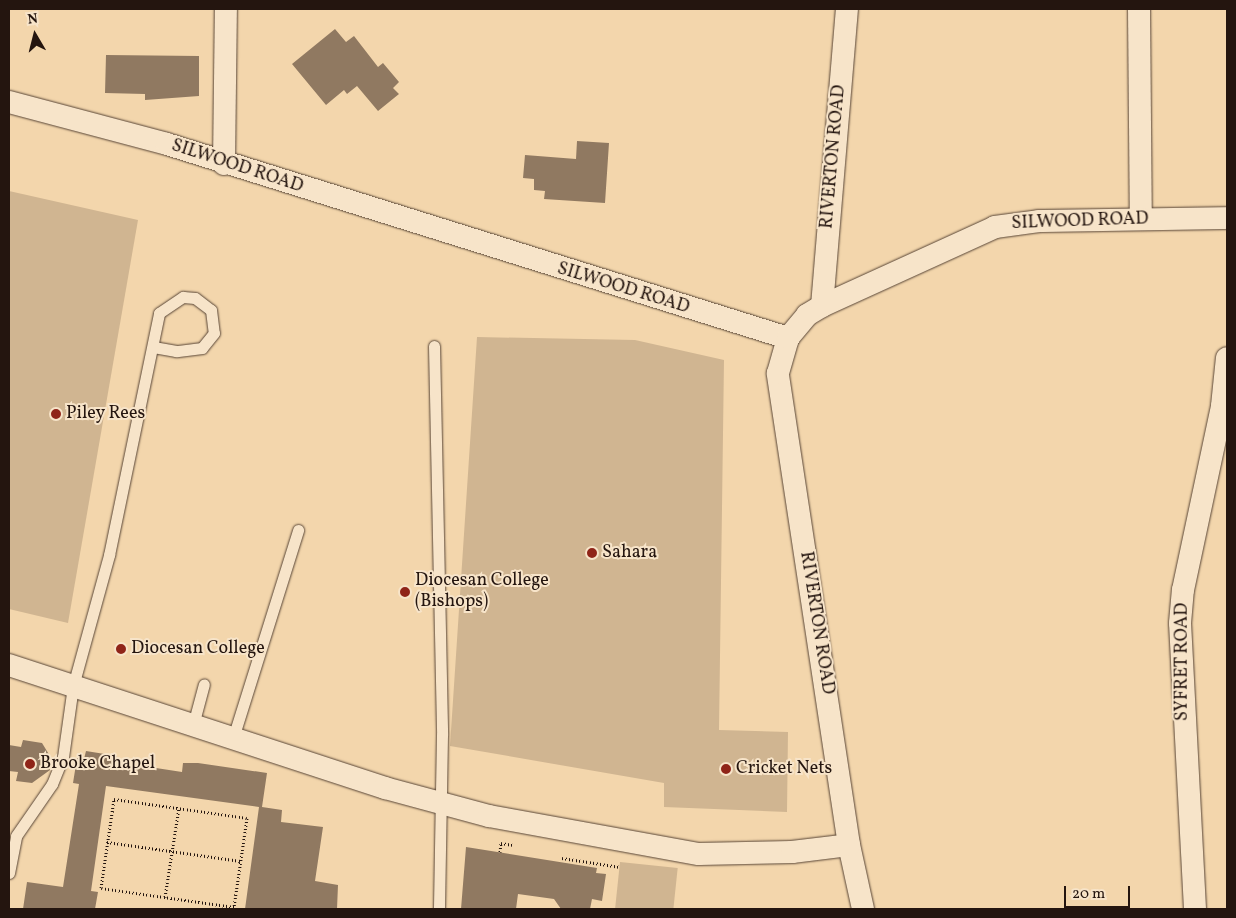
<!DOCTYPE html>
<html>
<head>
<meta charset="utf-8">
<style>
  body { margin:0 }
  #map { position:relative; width:1236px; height:918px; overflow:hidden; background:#f3d6ac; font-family:Vollkorn,serif }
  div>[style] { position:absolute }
  .green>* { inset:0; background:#d0b591; transform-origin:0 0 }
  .building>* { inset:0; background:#907961 }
  .path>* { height:3px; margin-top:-1.5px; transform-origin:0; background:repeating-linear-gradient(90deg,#24150f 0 1px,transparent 0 3.5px) }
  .roads { filter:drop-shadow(0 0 1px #584536) drop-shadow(0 0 1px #584536) }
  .lane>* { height:11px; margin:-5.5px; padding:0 5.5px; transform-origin:5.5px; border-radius:5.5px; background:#f7e4c9 }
  .street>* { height:22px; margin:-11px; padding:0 11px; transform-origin:11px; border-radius:11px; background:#f7e4c9 }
  .dots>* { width:14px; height:14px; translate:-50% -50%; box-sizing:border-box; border:2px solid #f7e4c9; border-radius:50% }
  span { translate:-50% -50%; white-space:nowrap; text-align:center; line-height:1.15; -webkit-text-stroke:4px #f7e4c9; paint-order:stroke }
  .street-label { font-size:18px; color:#24150f }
  .poi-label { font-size:18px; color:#24150f }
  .left { translate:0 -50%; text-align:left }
  .frame { position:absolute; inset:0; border:10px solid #24150f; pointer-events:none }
  .north { position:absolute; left:10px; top:10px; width:50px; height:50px; -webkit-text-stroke:4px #f7e4c9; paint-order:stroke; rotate:352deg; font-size:14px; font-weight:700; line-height:20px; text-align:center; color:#24150f }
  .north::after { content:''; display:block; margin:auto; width:18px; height:22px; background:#24150f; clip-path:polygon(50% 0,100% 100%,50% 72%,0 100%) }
  .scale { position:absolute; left:1064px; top:886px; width:66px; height:22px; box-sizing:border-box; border:2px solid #24150f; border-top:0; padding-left:6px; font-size:15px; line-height:18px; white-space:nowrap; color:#24150f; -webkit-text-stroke:4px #f7e4c9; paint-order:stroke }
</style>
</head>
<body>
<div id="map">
  <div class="green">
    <i style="clip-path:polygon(9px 191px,138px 220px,68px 623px,9px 609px)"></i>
    <i style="clip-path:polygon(477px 337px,635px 340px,724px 360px,719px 730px,788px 732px,787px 812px,664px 807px,664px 783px,450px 746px)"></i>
    <i style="left:620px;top:862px;width:58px;height:47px;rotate:6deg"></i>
  </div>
  <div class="building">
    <i style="clip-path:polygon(335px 29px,346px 42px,354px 36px,378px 67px,383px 63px,399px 82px,393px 88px,399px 94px,378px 111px,357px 86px,347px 94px,344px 90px,326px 105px,292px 64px)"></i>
    <i style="clip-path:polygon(106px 55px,199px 56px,199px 96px,145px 100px,145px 94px,105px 93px)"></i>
    <i style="clip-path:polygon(577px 141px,609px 143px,605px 203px,544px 199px,545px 191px,534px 190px,534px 179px,523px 178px,525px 155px,576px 159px)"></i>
    <i style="clip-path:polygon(23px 740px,42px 743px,53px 761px,50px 770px,32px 783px,16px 781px,18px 772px,9px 771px,9px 745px,21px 747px)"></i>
    <i style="clip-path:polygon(86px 751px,117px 756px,117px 762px,182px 772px,183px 763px,198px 763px,267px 773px,262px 807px,282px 810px,281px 822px,323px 827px,315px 881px,338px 885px,337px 909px,245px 909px,259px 807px,106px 786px,91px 891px,98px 892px,95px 909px,23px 909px,27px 882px,63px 887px,79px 784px,73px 783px,77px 758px,84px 759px)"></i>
    <i style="clip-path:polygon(466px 847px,597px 868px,596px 873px,606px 874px,602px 901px,592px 899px,590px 909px,561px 909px,554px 899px,518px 894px,516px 909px,461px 909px)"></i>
  </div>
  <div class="path">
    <i style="left:114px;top:799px;width:134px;rotate:8.1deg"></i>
    <i style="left:247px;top:818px;width:90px;rotate:98.3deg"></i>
    <i style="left:234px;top:907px;width:134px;rotate:-171.9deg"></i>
    <i style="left:101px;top:888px;width:90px;rotate:-81.7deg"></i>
    <i style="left:107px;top:842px;width:135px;rotate:8.1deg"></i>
    <i style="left:501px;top:843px;width:12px;rotate:9deg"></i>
    <i style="left:500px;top:852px;width:10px;rotate:-84deg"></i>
    <i style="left:562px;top:858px;width:59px;rotate:8.8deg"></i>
    <i style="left:165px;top:897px;width:90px;rotate:-81.1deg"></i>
  </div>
  <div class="roads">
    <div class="lane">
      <i style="left:434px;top:346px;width:389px;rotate:88.8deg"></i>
      <i style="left:442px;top:735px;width:174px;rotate:91deg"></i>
      <i style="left:193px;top:725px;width:42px;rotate:-75deg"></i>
      <i style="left:233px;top:738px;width:218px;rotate:-72.6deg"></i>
      <i style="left:9px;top:873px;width:38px;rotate:-79deg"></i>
      <i style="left:16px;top:836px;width:63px;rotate:-55.3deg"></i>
      <i style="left:52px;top:784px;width:29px;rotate:-68deg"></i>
      <i style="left:63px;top:757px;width:72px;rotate:-82deg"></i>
      <i style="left:73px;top:686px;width:136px;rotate:-74.6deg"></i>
      <i style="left:109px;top:555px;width:247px;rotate:-78.3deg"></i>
      <i style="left:159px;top:313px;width:29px;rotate:-34deg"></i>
      <i style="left:183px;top:297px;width:12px;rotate:5deg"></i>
      <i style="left:195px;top:298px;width:20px;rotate:37deg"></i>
      <i style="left:211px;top:310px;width:23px;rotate:83deg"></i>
      <i style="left:214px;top:333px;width:19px;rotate:129deg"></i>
      <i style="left:202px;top:348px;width:26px;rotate:173deg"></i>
      <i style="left:176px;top:351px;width:23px;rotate:-170deg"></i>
    </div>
    <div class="street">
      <i style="left:1139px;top:9px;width:210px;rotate:89.5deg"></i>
      <i style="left:9px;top:102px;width:163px;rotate:14.9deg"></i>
      <i style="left:167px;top:144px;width:651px;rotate:17.35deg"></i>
      <i style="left:224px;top:164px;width:155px;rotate:-89.3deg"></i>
      <i style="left:822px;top:306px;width:298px;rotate:-85.2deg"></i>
      <i style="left:9px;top:665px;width:396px;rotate:18.1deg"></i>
      <i style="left:385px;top:788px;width:108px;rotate:15.1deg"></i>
      <i style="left:489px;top:816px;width:213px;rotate:10.3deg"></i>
      <i style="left:699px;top:854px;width:93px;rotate:-1.2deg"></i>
      <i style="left:792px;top:852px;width:57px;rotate:-7deg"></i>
      <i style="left:863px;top:909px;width:66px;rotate:-102.3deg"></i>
      <i style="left:849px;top:845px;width:477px;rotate:-98.6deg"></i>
      <i style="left:778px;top:373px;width:36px;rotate:-74deg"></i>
      <i style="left:788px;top:338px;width:30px;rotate:-50deg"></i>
      <i style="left:807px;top:315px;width:17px;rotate:-31deg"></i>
      <i style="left:822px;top:306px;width:190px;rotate:-24.5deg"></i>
      <i style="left:995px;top:227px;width:44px;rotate:-7.8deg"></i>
      <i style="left:1039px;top:221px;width:188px;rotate:-0.9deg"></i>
      <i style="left:1195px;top:909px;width:286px;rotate:-93deg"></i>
      <i style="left:1180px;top:623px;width:33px;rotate:-85deg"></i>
      <i style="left:1183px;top:590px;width:188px;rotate:-78deg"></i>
      <i style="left:1222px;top:406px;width:48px;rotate:-84.1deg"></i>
    </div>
  </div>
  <div class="dots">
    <i style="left:56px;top:414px;background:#8f2418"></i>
    <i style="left:592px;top:553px;background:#8f2418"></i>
    <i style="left:405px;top:592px;background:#8f2418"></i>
    <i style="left:121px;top:649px;background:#8f2418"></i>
    <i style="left:30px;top:764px;background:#8f2418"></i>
    <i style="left:726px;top:769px;background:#8f2418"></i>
  </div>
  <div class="street-label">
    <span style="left:834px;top:157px;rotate:-85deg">RIVERTON ROAD</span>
    <span style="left:237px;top:167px;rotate:18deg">SILWOOD ROAD</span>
    <span style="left:1080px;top:222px;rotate:-2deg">SILWOOD ROAD</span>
    <span style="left:623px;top:289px;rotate:17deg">SILWOOD ROAD</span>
    <span style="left:816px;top:623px;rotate:81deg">RIVERTON ROAD</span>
    <span style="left:1183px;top:662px;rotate:-90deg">SYFRET ROAD</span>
  </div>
  <div class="poi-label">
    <span class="left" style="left:66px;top:414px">Piley Rees</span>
    <span class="left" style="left:602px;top:553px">Sahara</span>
    <span class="left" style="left:415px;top:592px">Diocesan College<br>(Bishops)</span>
    <span class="left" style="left:131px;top:649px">Diocesan College</span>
    <span class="left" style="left:40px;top:764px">Brooke Chapel</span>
    <span class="left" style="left:736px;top:769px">Cricket Nets</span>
  </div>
  <div class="frame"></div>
  <div class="north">N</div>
  <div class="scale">20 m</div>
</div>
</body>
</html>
